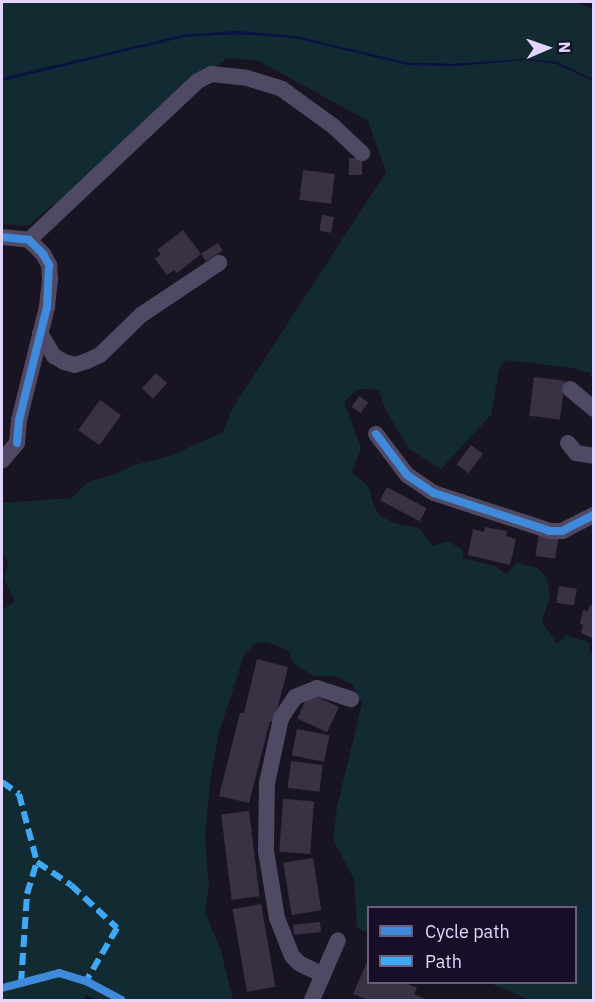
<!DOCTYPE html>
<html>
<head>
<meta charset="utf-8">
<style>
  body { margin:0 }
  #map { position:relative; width:595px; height:1002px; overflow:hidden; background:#191422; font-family:"IBM Plex Sans",sans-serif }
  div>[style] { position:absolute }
  .green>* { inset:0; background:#122a31 }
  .water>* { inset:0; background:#0a1345 }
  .building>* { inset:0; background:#393244; transform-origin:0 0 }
  .minor>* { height:16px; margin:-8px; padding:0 8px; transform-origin:8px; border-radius:8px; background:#4f4963 }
  .quiet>* { height:6px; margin-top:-3px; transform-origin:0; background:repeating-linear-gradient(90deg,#3fa9f5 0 12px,transparent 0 18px) }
  .cycleway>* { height:8px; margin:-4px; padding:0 4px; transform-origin:4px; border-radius:4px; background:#408adc }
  span { translate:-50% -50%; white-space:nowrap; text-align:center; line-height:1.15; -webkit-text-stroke:4.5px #180e28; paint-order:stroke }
  .frame { position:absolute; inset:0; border:3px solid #e2d6ff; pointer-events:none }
  .legend { position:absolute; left:367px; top:906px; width:210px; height:78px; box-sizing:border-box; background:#180e28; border:2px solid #695e7e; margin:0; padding:8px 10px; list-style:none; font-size:18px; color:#e2d6ff }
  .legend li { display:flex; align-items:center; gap:12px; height:30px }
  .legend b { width:30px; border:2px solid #695e7e }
  .north { position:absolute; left:517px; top:18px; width:60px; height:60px; -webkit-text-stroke:4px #180e28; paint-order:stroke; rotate:88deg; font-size:16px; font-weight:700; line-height:24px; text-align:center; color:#e2d6ff }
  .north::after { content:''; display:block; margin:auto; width:21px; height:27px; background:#e2d6ff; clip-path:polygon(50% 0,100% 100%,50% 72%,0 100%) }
</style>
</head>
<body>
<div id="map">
  <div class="green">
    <i style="clip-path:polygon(2px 2px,576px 2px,593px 9px,593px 79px,557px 62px,525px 59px,454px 64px,409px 63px,295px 36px,237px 31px,183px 35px,2px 78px)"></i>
    <i style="clip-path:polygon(237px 34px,295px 38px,408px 65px,454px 66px,526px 60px,557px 64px,593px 81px,593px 384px,590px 373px,572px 368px,506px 360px,499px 370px,491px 415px,441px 469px,409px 449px,385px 409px,379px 390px,358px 389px,344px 402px,361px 448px,352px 472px,369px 487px,373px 504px,380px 516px,394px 523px,419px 528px,433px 546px,448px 541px,463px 550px,463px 558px,495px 566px,506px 574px,517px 563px,537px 568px,547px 578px,550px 596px,542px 622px,557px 644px,566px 635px,589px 642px,590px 652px,594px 654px,593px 1000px,530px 1000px,490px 983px,576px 982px,576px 908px,368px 908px,368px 933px,357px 928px,354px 879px,333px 840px,337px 807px,362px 703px,353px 685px,335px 676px,313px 676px,292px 662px,289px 651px,267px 642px,254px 644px,244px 656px,219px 732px,211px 774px,205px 838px,209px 887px,205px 912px,221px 951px,233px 1000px,98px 1000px,86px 995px,84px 1000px,2px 1000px,2px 610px,15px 601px,4px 579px,8px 562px,2px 551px,2px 503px,71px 498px,90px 481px,113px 475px,134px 465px,168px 457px,223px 432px,232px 409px,386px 172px,368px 121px,259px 61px,227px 58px,211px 70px,64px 203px,52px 205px,28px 226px,2px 224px,2px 81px,184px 37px)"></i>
  </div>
  <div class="water">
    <i style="clip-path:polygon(237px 31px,295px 36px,409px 63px,454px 64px,525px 59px,557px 62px,593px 81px,557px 64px,526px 60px,454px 66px,408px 65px,295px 38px,237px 34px,184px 37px,2px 81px,2px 78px,183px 35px)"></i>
  </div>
  <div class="building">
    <i style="left:349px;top:158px;width:13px;height:17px"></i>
    <i style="left:303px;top:170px;width:32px;height:30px;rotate:7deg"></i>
    <i style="left:322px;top:215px;width:12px;height:16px;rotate:9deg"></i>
    <i style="clip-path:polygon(183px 230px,201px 254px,177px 273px,174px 270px,167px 275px,155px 259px,161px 254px,157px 250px)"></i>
    <i style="left:218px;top:243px;width:9px;height:20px;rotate:58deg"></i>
    <i style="left:156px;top:373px;width:15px;height:21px;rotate:42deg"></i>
    <i style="left:534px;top:377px;width:31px;height:39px;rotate:7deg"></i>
    <i style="left:359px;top:396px;width:11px;height:13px;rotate:34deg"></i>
    <i style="left:100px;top:400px;width:26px;height:37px;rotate:36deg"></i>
    <i style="left:471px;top:445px;width:15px;height:24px;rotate:37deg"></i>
    <i style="left:387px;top:487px;width:45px;height:15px;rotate:28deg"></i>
    <i style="clip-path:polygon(485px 527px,507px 531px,506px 536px,516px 539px,510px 565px,468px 555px,473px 529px,484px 532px)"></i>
    <i style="left:539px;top:533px;width:20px;height:23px;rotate:9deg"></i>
    <i style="left:559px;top:586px;width:18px;height:17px;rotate:9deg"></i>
    <i style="clip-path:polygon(590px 605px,594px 606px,594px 639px,581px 633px,583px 625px,580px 624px,583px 610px,588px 611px)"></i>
    <i style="clip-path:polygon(257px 659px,288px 667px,274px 722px,270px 721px,249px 803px,219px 796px,240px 713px,244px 713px)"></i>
    <i style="left:309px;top:693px;width:33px;height:28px;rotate:25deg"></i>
    <i style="left:297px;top:729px;width:33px;height:27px;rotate:11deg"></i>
    <i style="left:291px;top:761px;width:32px;height:27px;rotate:7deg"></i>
    <i style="left:283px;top:799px;width:31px;height:53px;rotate:4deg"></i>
    <i style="left:249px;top:811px;width:86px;height:28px;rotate:83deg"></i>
    <i style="left:313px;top:858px;width:53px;height:30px;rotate:81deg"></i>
    <i style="left:261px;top:904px;width:84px;height:29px;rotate:80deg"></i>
    <i style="left:320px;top:922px;width:10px;height:27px;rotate:84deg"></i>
    <i style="clip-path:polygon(367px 962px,368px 982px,403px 982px,417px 988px,414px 994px,428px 1000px,369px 1000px,353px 994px)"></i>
  </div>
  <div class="minor">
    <i style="left:2px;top:237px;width:27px;rotate:6deg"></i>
    <i style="left:29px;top:240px;width:20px;rotate:45deg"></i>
    <i style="left:43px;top:254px;width:13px;rotate:61deg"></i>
    <i style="left:49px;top:265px;width:14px;rotate:86deg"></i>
    <i style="left:50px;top:279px;width:28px;rotate:96deg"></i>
    <i style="left:47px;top:307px;width:116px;rotate:103.9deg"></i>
    <i style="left:19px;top:420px;width:23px;rotate:95deg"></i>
    <i style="left:17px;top:443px;width:23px;rotate:130deg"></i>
    <i style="left:29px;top:240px;width:232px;rotate:-43.3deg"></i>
    <i style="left:198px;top:81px;width:15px;rotate:-28deg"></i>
    <i style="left:211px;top:74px;width:36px;rotate:6deg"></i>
    <i style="left:247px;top:78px;width:37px;rotate:17deg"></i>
    <i style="left:282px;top:89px;width:63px;rotate:36deg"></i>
    <i style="left:333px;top:126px;width:40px;rotate:43deg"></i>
    <i style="left:40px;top:333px;width:27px;rotate:59deg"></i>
    <i style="left:54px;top:356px;width:12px;rotate:31deg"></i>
    <i style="left:64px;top:362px;width:11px;rotate:15deg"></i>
    <i style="left:75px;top:365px;width:13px;rotate:-18deg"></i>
    <i style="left:87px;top:361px;width:14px;rotate:-25deg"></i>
    <i style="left:100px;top:355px;width:57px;rotate:-44.3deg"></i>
    <i style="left:141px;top:315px;width:94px;rotate:-33.7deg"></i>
    <i style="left:570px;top:389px;width:31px;rotate:40deg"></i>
    <i style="left:376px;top:434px;width:51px;rotate:52.9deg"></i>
    <i style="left:407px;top:475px;width:32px;rotate:34deg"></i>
    <i style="left:434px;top:493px;width:122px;rotate:18.1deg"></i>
    <i style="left:550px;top:531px;width:12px"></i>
    <i style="left:562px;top:531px;width:36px;rotate:-27deg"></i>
    <i style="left:568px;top:443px;width:13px;rotate:51deg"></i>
    <i style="left:576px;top:453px;width:18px;rotate:9deg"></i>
    <i style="left:323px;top:975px;width:25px;rotate:-154deg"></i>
    <i style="left:300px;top:964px;width:11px;rotate:-135deg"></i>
    <i style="left:292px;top:956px;width:41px;rotate:-111.5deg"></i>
    <i style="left:277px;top:918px;width:68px;rotate:-99.3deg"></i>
    <i style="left:266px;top:851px;width:68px;rotate:-89.2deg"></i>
    <i style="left:267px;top:783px;width:66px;rotate:-77.8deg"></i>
    <i style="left:281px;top:718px;width:25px;rotate:-56deg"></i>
    <i style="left:295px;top:697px;width:24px;rotate:-22deg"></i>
    <i style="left:317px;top:688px;width:36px;rotate:18deg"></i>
    <i style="left:312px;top:1000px;width:65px;rotate:-66.6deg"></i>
  </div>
  <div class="quiet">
    <i style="left:2px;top:782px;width:21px;rotate:35deg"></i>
    <i style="left:19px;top:794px;width:70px;rotate:75.2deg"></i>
    <i style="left:37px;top:862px;width:41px;rotate:34.1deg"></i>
    <i style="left:71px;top:885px;width:63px;rotate:43.1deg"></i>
    <i style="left:117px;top:928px;width:61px;rotate:120.3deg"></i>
    <i style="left:21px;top:983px;width:89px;rotate:-86.1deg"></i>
    <i style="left:27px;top:894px;width:34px;rotate:-73deg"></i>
  </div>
  <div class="cycleway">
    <i style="left:2px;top:237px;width:27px;rotate:6deg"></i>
    <i style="left:29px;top:240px;width:20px;rotate:45deg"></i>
    <i style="left:43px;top:254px;width:13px;rotate:61deg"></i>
    <i style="left:49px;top:265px;width:42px;rotate:92.7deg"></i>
    <i style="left:47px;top:307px;width:116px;rotate:103.9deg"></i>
    <i style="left:19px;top:420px;width:23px;rotate:95deg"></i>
    <i style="left:376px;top:434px;width:51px;rotate:52.9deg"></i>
    <i style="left:407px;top:475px;width:32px;rotate:34deg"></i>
    <i style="left:434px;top:493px;width:122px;rotate:18.1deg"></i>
    <i style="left:550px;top:531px;width:12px"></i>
    <i style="left:562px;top:531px;width:36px;rotate:-27deg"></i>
    <i style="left:2px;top:988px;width:59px;rotate:-14.7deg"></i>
    <i style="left:59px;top:973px;width:28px;rotate:17deg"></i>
    <i style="left:86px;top:981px;width:40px;rotate:28deg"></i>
  </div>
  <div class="frame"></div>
  <ul class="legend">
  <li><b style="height:8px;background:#408adc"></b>Cycle path</li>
  <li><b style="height:8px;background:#3fa9f5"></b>Path</li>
  </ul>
  <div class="north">N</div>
</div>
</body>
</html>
